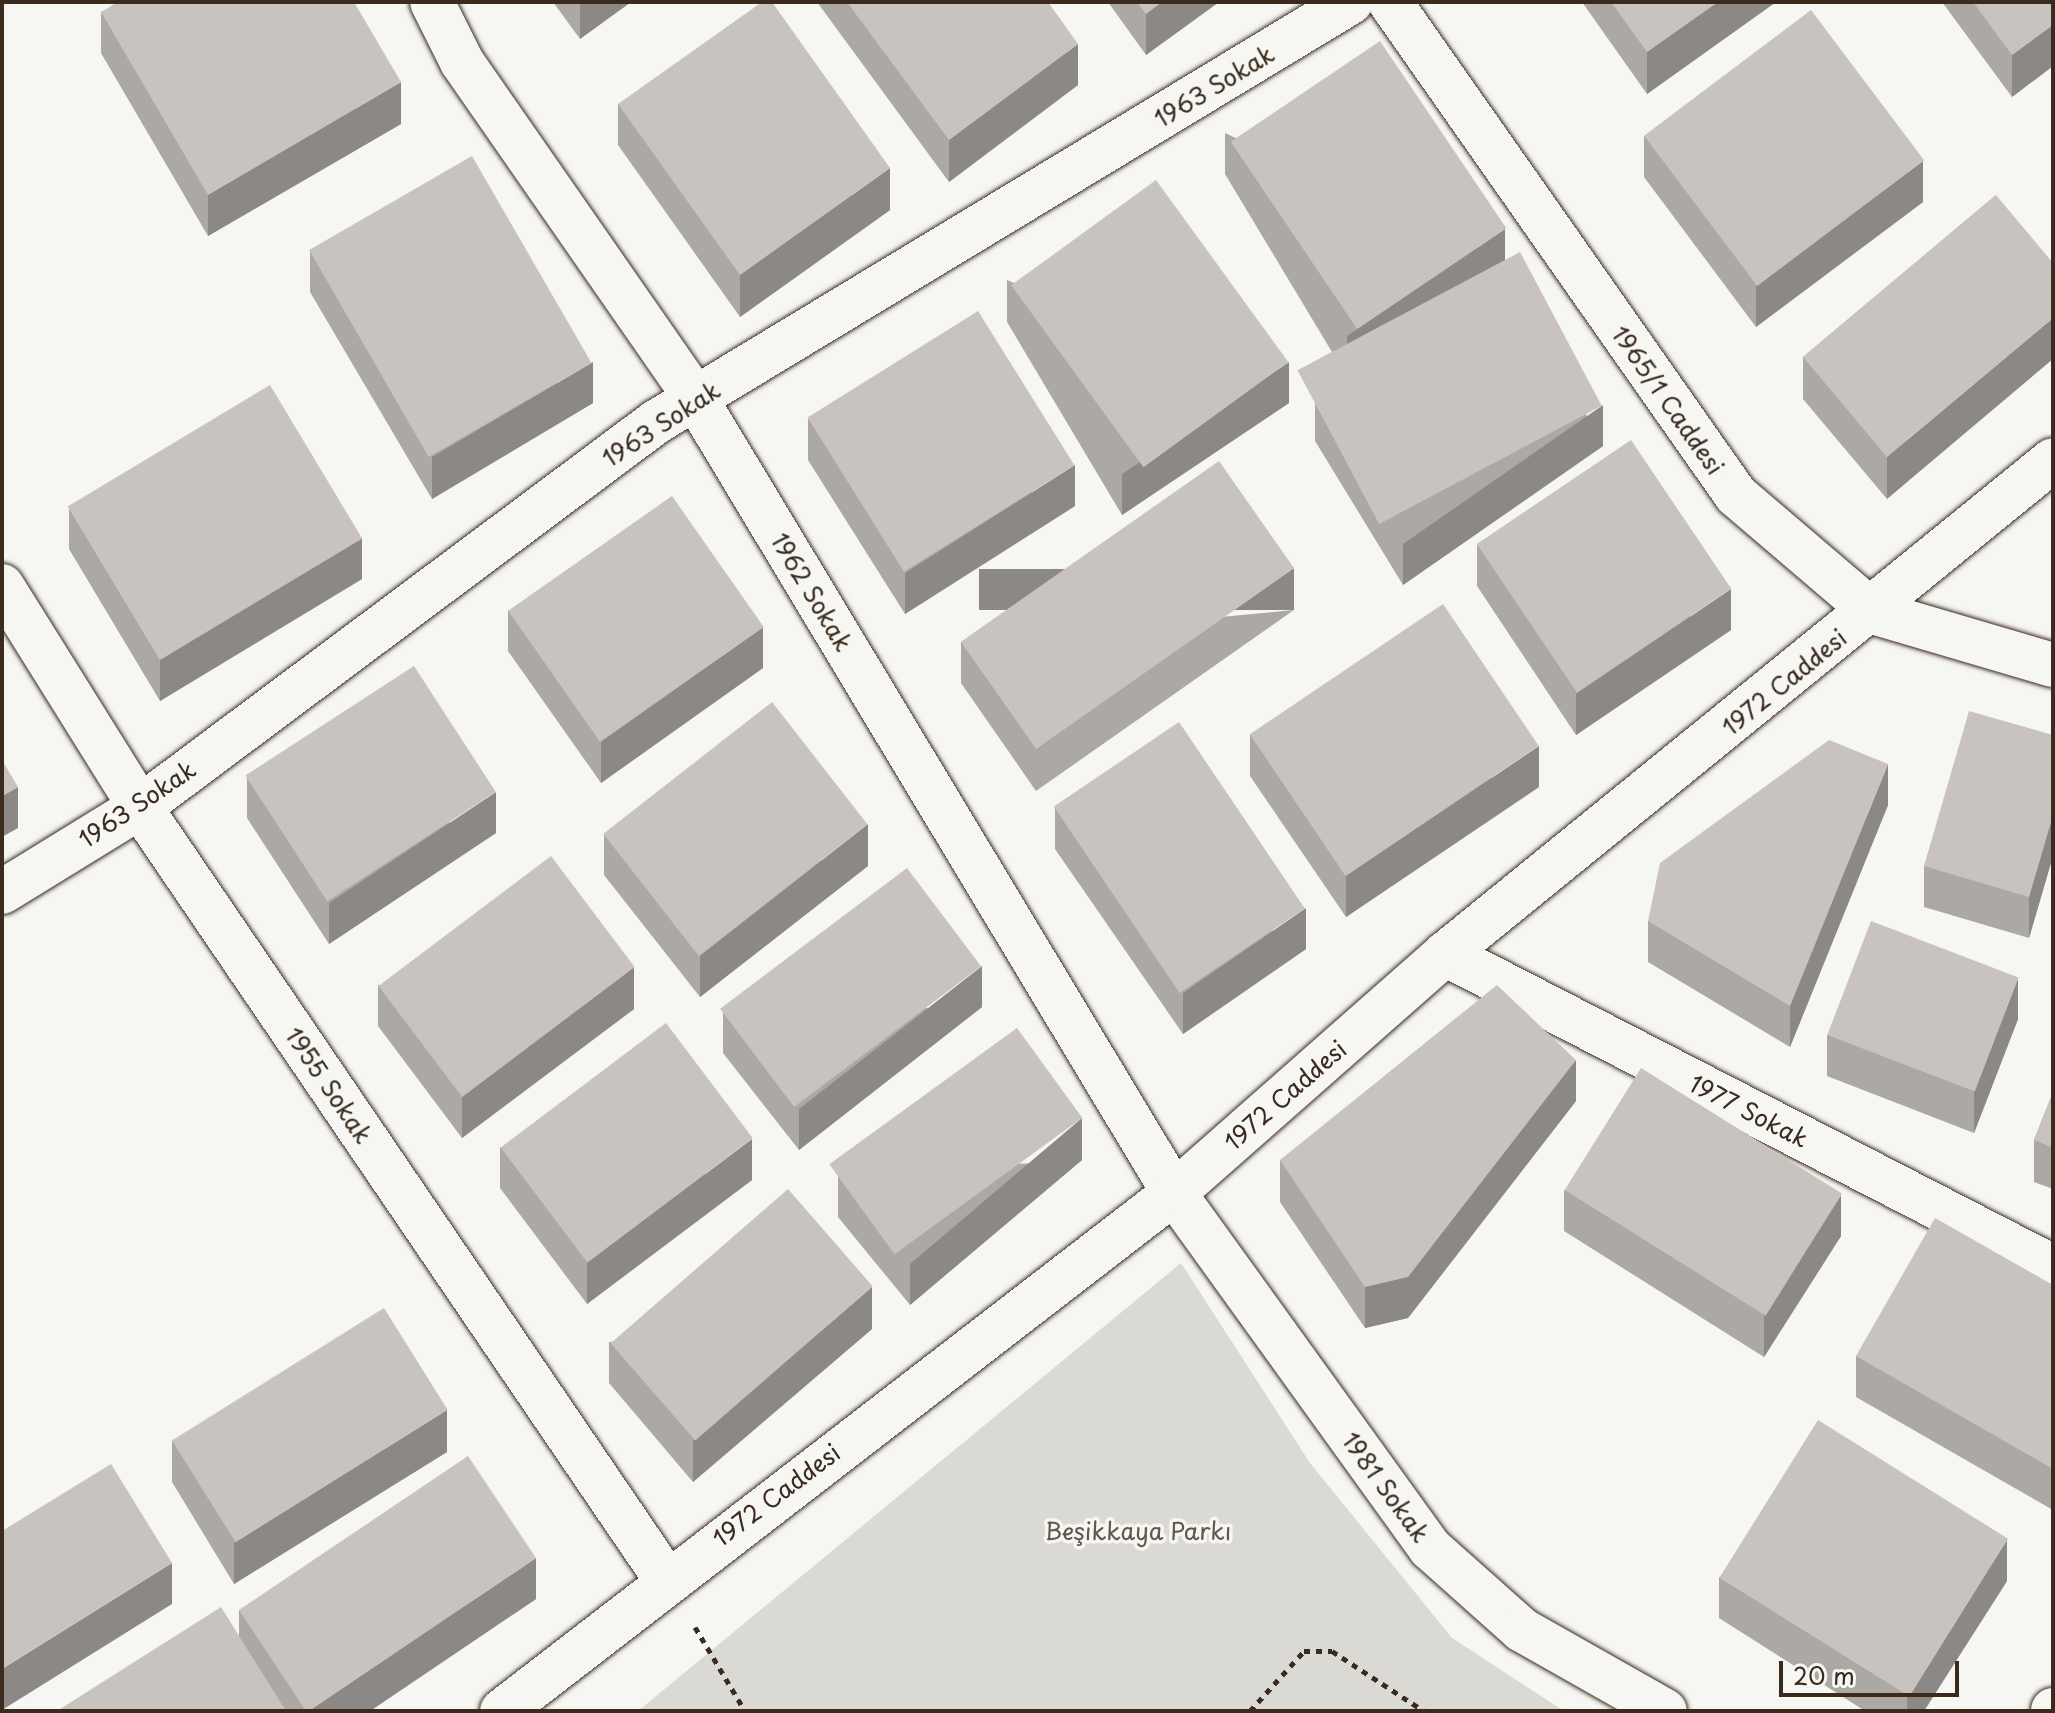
<!DOCTYPE html>
<html>
<head>
<meta charset="utf-8">
<style>
  body { margin:0 }
  #map { position:relative; width:2055px; height:1713px; overflow:hidden; background:#f6f6f2; font-family:"Playpen Sans",sans-serif }
  div>[style] { position:absolute }
  .green>* { inset:0; background:#dad9d3 }
  .path>* { height:5px; margin-top:-2.5px; transform-origin:0; background:repeating-linear-gradient(90deg,#3b2a1e 0 6px,transparent 0 12px) }
  .roads { filter:drop-shadow(0 0 2px #3b2a1e) drop-shadow(0 0 2px #3b2a1e) }
  .minor>* { height:44px; margin:-22px; padding:0 22px; transform-origin:22px; border-radius:22px; background:#f6f6f2 }
  .wall>* { inset:0; background:#aca8a3 }
  .shaded-wall>* { inset:0; background:#8c8885; transform-origin:0 0 }
  .building>* { inset:0; background:#c8c3be; transform-origin:0 0 }
  span { translate:-50% -50%; white-space:nowrap; text-align:center; line-height:1.15; -webkit-text-stroke:7px #f6f6f2; paint-order:stroke }
  .street-label { font-size:24px; color:#3b2a1e }
  .park-label { font-size:24px; color:#63564b }
  .frame { position:absolute; inset:0; border:4px solid #3b2a1e; pointer-events:none }
  .scale { position:absolute; left:1779px; top:1661px; width:180px; height:36px; box-sizing:border-box; border:4px solid #3b2a1e; border-top:0; padding-left:10px; font-size:24px; line-height:28px; white-space:nowrap; color:#3b2a1e; -webkit-text-stroke:6px #f6f6f2; paint-order:stroke }
</style>
</head>
<body>
<div id="map">
  <div class="green">
    <i style="clip-path:polygon(1181px 1263px,1310px 1463px,1452px 1638px,1564px 1711px,638px 1711px)"></i>
  </div>
  <div class="path">
    <i style="left:695px;top:1627px;width:98px;rotate:59.2deg"></i>
    <i style="left:1250px;top:1711px;width:81px;rotate:-48deg"></i>
    <i style="left:1304px;top:1651px;width:28px"></i>
    <i style="left:1332px;top:1651px;width:110px;rotate:33.1deg"></i>
  </div>
  <div class="roads">
    <div class="minor">
      <i style="left:432px;top:2px;width:67px;rotate:63.4deg"></i>
      <i style="left:462px;top:62px;width:410px;rotate:55.2deg"></i>
      <i style="left:696px;top:399px;width:927px;rotate:58.95deg"></i>
      <i style="left:1174px;top:1193px;width:438px;rotate:54.2deg"></i>
      <i style="left:1430px;top:1548px;width:123px;rotate:41.7deg"></i>
      <i style="left:1522px;top:1630px;width:164px;rotate:29.5deg"></i>
      <i style="left:1390px;top:2px;width:602px;rotate:54.94deg"></i>
      <i style="left:1736px;top:495px;width:180px;rotate:40.5deg"></i>
      <i style="left:1873px;top:612px;width:188px;rotate:16.4deg"></i>
      <i style="left:2px;top:586px;width:261px;rotate:58deg"></i>
      <i style="left:140px;top:807px;width:933px;rotate:55.75deg"></i>
      <i style="left:2px;top:892px;width:162px;rotate:-31.6deg"></i>
      <i style="left:140px;top:807px;width:644px;rotate:-36.73deg"></i>
      <i style="left:656px;top:422px;width:812px;rotate:-31.15deg"></i>
      <i style="left:1445px;top:954px;width:684px;rotate:27.24deg"></i>
      <i style="left:502px;top:1711px;width:848px;rotate:-37.63deg"></i>
      <i style="left:1174px;top:1193px;width:361px;rotate:-41.4deg"></i>
      <i style="left:1445px;top:954px;width:783px;rotate:-39.09deg"></i>
      <i style="left:2053px;top:1711px;width:1px;rotate:-90deg"></i>
    </div>
  </div>
  <div class="wall">
    <i style="clip-path:polygon(553px 2px,631px 2px,580px 39px)"></i>
    <i style="clip-path:polygon(817px 2px,1048px 2px,1078px 85px,949px 182px)"></i>
    <i style="clip-path:polygon(1108px 2px,1219px 2px,1146px 55px)"></i>
    <i style="clip-path:polygon(1582px 2px,1776px 2px,1647px 94px)"></i>
    <i style="clip-path:polygon(1942px 2px,2053px 2px,2053px 66px,2012px 97px)"></i>
    <i style="clip-path:polygon(101px 12px,401px 124px,208px 236px,101px 53px)"></i>
    <i style="clip-path:polygon(618px 104px,890px 210px,740px 317px,618px 145px)"></i>
    <i style="clip-path:polygon(1225px 133px,1505px 263px,1603px 446px,1403px 585px,1315px 441px,1315px 399px,1347px 377px,1225px 174px)"></i>
    <i style="clip-path:polygon(1644px 136px,1923px 202px,1756px 327px,1644px 177px)"></i>
    <i style="clip-path:polygon(1996px 195px,1887px 499px,1803px 399px,1803px 357px)"></i>
    <i style="clip-path:polygon(310px 251px,593px 403px,432px 499px,310px 292px)"></i>
    <i style="clip-path:polygon(1007px 280px,1289px 403px,1122px 515px,1007px 322px)"></i>
    <i style="clip-path:polygon(808px 419px,1075px 506px,905px 614px,808px 460px)"></i>
    <i style="clip-path:polygon(69px 508px,362px 579px,160px 701px,69px 549px)"></i>
    <i style="clip-path:polygon(1477px 545px,1731px 630px,1576px 735px,1477px 586px)"></i>
    <i style="clip-path:polygon(508px 610px,763px 668px,601px 783px,508px 651px)"></i>
    <i style="clip-path:polygon(1294px 610px,1036px 791px,961px 683px,961px 642px)"></i>
    <i style="clip-path:polygon(1250px 734px,1539px 787px,1346px 917px,1250px 776px)"></i>
    <i style="clip-path:polygon(2053px 735px,2053px 856px,2029px 938px,1924px 907px,1924px 866px)"></i>
    <i style="clip-path:polygon(247px 777px,496px 833px,329px 944px,247px 818px)"></i>
    <i style="clip-path:polygon(1888px 805px,1790px 1047px,1648px 962px,1648px 921px)"></i>
    <i style="clip-path:polygon(1055px 808px,1306px 949px,1183px 1034px,1055px 849px)"></i>
    <i style="clip-path:polygon(604px 834px,868px 866px,700px 997px,604px 875px)"></i>
    <i style="clip-path:polygon(378px 985px,634px 1009px,462px 1138px,378px 1026px)"></i>
    <i style="clip-path:polygon(982px 1007px,799px 1150px,723px 1053px,723px 1012px)"></i>
    <i style="clip-path:polygon(2018px 1019px,1974px 1133px,1827px 1076px,1827px 1035px)"></i>
    <i style="clip-path:polygon(2053px 1092px,2053px 1189px,2034px 1182px,2034px 1140px)"></i>
    <i style="clip-path:polygon(1576px 1101px,1408px 1318px,1365px 1328px,1280px 1202px,1280px 1160px)"></i>
    <i style="clip-path:polygon(500px 1147px,752px 1180px,587px 1304px,500px 1188px)"></i>
    <i style="clip-path:polygon(1082px 1160px,910px 1305px,838px 1217px,838px 1175px)"></i>
    <i style="clip-path:polygon(1564px 1190px,1841px 1236px,1764px 1357px,1564px 1231px)"></i>
    <i style="clip-path:polygon(2053px 1285px,2053px 1510px,1856px 1397px,1856px 1356px)"></i>
    <i style="clip-path:polygon(872px 1329px,693px 1482px,609px 1383px,609px 1342px)"></i>
    <i style="clip-path:polygon(172px 1441px,447px 1452px,234px 1584px,172px 1482px)"></i>
    <i style="clip-path:polygon(1719px 1577px,2007px 1581px,1924px 1711px,1865px 1711px,1719px 1618px)"></i>
    <i style="clip-path:polygon(536px 1599px,370px 1711px,57px 1711px,239px 1635px,239px 1610px)"></i>
  </div>
  <div class="shaded-wall">
    <i style="clip-path:polygon(580px 2px,631px 2px,580px 39px)"></i>
    <i style="clip-path:polygon(1162px 2px,1219px 2px,1146px 55px,1146px 14px)"></i>
    <i style="clip-path:polygon(1718px 2px,1776px 2px,1647px 94px,1647px 52px)"></i>
    <i style="clip-path:polygon(2053px 25px,2053px 66px,2012px 97px,2012px 55px)"></i>
    <i style="clip-path:polygon(1078px 44px,1078px 85px,949px 182px,949px 140px)"></i>
    <i style="clip-path:polygon(401px 82px,401px 124px,208px 236px,208px 195px)"></i>
    <i style="clip-path:polygon(1923px 161px,1923px 202px,1756px 327px,1756px 286px)"></i>
    <i style="clip-path:polygon(890px 168px,890px 210px,740px 317px,740px 275px)"></i>
    <i style="clip-path:polygon(1505px 229px,1505px 270px,1347px 377px,1347px 336px)"></i>
    <i style="clip-path:polygon(2053px 318px,2053px 359px,1887px 499px,1887px 457px)"></i>
    <i style="clip-path:polygon(593px 362px,593px 403px,432px 499px,432px 457px)"></i>
    <i style="clip-path:polygon(1289px 362px,1289px 403px,1122px 515px,1122px 474px)"></i>
    <i style="clip-path:polygon(1603px 405px,1603px 446px,1403px 585px,1403px 544px)"></i>
    <i style="clip-path:polygon(1075px 465px,1075px 506px,905px 614px,905px 573px)"></i>
    <i style="clip-path:polygon(362px 538px,362px 579px,160px 701px,160px 660px)"></i>
    <i style="left:1294px;top:569px;width:41px;height:315px;rotate:90deg"></i>
    <i style="clip-path:polygon(1731px 589px,1731px 630px,1576px 735px,1576px 694px)"></i>
    <i style="clip-path:polygon(763px 627px,763px 668px,601px 783px,601px 742px)"></i>
    <i style="clip-path:polygon(1539px 746px,1539px 787px,1346px 917px,1346px 876px)"></i>
    <i style="clip-path:polygon(1888px 764px,1888px 805px,1790px 1047px,1790px 1006px)"></i>
    <i style="clip-path:polygon(18px 787px,18px 828px,2px 837px,2px 796px)"></i>
    <i style="clip-path:polygon(496px 792px,496px 833px,329px 944px,329px 903px)"></i>
    <i style="clip-path:polygon(2053px 815px,2053px 856px,2029px 938px,2029px 897px)"></i>
    <i style="clip-path:polygon(868px 824px,868px 866px,700px 997px,700px 956px)"></i>
    <i style="clip-path:polygon(1306px 908px,1306px 949px,1183px 1034px,1183px 993px)"></i>
    <i style="clip-path:polygon(982px 966px,982px 1007px,799px 1150px,799px 1109px)"></i>
    <i style="clip-path:polygon(634px 967px,634px 1009px,462px 1138px,462px 1097px)"></i>
    <i style="clip-path:polygon(2018px 978px,2018px 1019px,1974px 1133px,1974px 1092px)"></i>
    <i style="clip-path:polygon(1576px 1060px,1576px 1101px,1408px 1318px,1365px 1328px,1365px 1287px)"></i>
    <i style="clip-path:polygon(1082px 1118px,1082px 1160px,910px 1305px,910px 1264px)"></i>
    <i style="clip-path:polygon(752px 1139px,752px 1180px,587px 1304px,587px 1263px)"></i>
    <i style="clip-path:polygon(1841px 1195px,1841px 1236px,1764px 1357px,1764px 1315px)"></i>
    <i style="clip-path:polygon(872px 1287px,872px 1329px,693px 1482px,693px 1441px)"></i>
    <i style="clip-path:polygon(447px 1410px,447px 1452px,234px 1584px,234px 1543px)"></i>
    <i style="clip-path:polygon(2007px 1540px,2007px 1581px,1924px 1711px,1907px 1711px,1907px 1697px)"></i>
    <i style="clip-path:polygon(536px 1558px,536px 1599px,370px 1711px,309px 1711px)"></i>
    <i style="clip-path:polygon(172px 1563px,172px 1604px,2px 1710px,2px 1669px)"></i>
  </div>
  <div class="building">
    <i style="clip-path:polygon(118px 2px,354px 2px,401px 82px,208px 195px,101px 12px)"></i>
    <i style="clip-path:polygon(762px 2px,772px 2px,890px 168px,740px 275px,618px 104px)"></i>
    <i style="clip-path:polygon(847px 2px,1048px 2px,1078px 44px,949px 140px)"></i>
    <i style="clip-path:polygon(1137px 2px,1162px 2px,1146px 14px)"></i>
    <i style="clip-path:polygon(1611px 2px,1718px 2px,1647px 52px)"></i>
    <i style="clip-path:polygon(1973px 2px,2053px 2px,2053px 25px,2012px 55px)"></i>
    <i style="left:1811px;top:10px;width:188px;height:209px;rotate:53deg"></i>
    <i style="left:1380px;top:41px;width:226px;height:180px;rotate:56deg"></i>
    <i style="left:472px;top:156px;width:239px;height:188px;rotate:60deg"></i>
    <i style="left:1156px;top:180px;width:225px;height:179px;rotate:54deg"></i>
    <i style="clip-path:polygon(1996px 195px,2053px 263px,2053px 318px,1887px 457px,1803px 357px)"></i>
    <i style="left:1520px;top:252px;width:174px;height:252px;rotate:62deg"></i>
    <i style="left:978px;top:311px;width:182px;height:201px;rotate:58deg"></i>
    <i style="left:270px;top:385px;width:179px;height:236px;rotate:59deg"></i>
    <i style="left:1631px;top:440px;width:179px;height:186px;rotate:56deg"></i>
    <i style="left:1219px;top:461px;width:131px;height:315px;rotate:55deg"></i>
    <i style="left:672px;top:496px;width:160px;height:200px;rotate:55deg"></i>
    <i style="left:1443px;top:604px;width:171px;height:233px;rotate:56deg"></i>
    <i style="left:414px;top:666px;width:150px;height:201px;rotate:57deg"></i>
    <i style="left:772px;top:702px;width:155px;height:214px;rotate:52deg"></i>
    <i style="clip-path:polygon(1969px 711px,2053px 735px,2053px 815px,2029px 897px,1924px 866px)"></i>
    <i style="left:1179px;top:722px;width:225px;height:151px;rotate:56deg"></i>
    <i style="clip-path:polygon(1829px 740px,1888px 764px,1790px 1006px,1648px 921px,1660px 863px)"></i>
    <i style="clip-path:polygon(2px 760px,18px 787px,2px 796px)"></i>
    <i style="left:551px;top:856px;width:139px;height:216px;rotate:53deg"></i>
    <i style="left:907px;top:868px;width:123px;height:234px;rotate:53deg"></i>
    <i style="left:1871px;top:921px;width:158px;height:122px;rotate:21deg"></i>
    <i style="clip-path:polygon(1497px 985px,1576px 1060px,1408px 1277px,1365px 1287px,1280px 1160px)"></i>
    <i style="left:666px;top:1023px;width:144px;height:207px;rotate:53deg"></i>
    <i style="left:1017px;top:1028px;width:111px;height:232px;rotate:54deg"></i>
    <i style="left:1641px;top:1068px;width:237px;height:144px;rotate:32deg"></i>
    <i style="clip-path:polygon(2053px 1092px,2053px 1148px,2034px 1140px)"></i>
    <i style="left:788px;top:1189px;width:129px;height:235px;rotate:49deg"></i>
    <i style="clip-path:polygon(1935px 1218px,2053px 1285px,2053px 1469px,1856px 1356px)"></i>
    <i style="left:384px;top:1308px;width:120px;height:250px;rotate:58deg"></i>
    <i style="left:1818px;top:1420px;width:224px;height:186px;rotate:32deg"></i>
    <i style="clip-path:polygon(468px 1456px,536px 1558px,309px 1711px,306px 1711px,239px 1610px)"></i>
    <i style="clip-path:polygon(111px 1464px,172px 1563px,2px 1669px,2px 1531px)"></i>
    <i style="clip-path:polygon(221px 1607px,286px 1711px,57px 1711px)"></i>
  </div>
  <div class="street-label">
    <span style="left:1214px;top:86px;rotate:-31deg">1963 Sokak</span>
    <span style="left:1668px;top:400px;rotate:55deg">1965/1 Caddesi</span>
    <span style="left:661px;top:424px;rotate:-33deg">1963 Sokak</span>
    <span style="left:812px;top:592px;rotate:59deg">1962 Sokak</span>
    <span style="left:1784px;top:682px;rotate:-39deg">1972 Caddesi</span>
    <span style="left:137px;top:804px;rotate:-34deg">1963 Sokak</span>
    <span style="left:329px;top:1085px;rotate:56deg">1955 Sokak</span>
    <span style="left:1285px;top:1095px;rotate:-41deg">1972 Caddesi</span>
    <span style="left:1749px;top:1111px;rotate:27deg">1977 Sokak</span>
    <span style="left:1386px;top:1487px;rotate:54deg">1981 Sokak</span>
    <span style="left:776px;top:1495px;rotate:-37deg">1972 Caddesi</span>
  </div>
  <div class="park-label">
    <span style="left:1138px;top:1531px">Beşikkaya Parkı</span>
  </div>
  <div class="frame"></div>
  <div class="scale">20 m</div>
</div>
</body>
</html>
